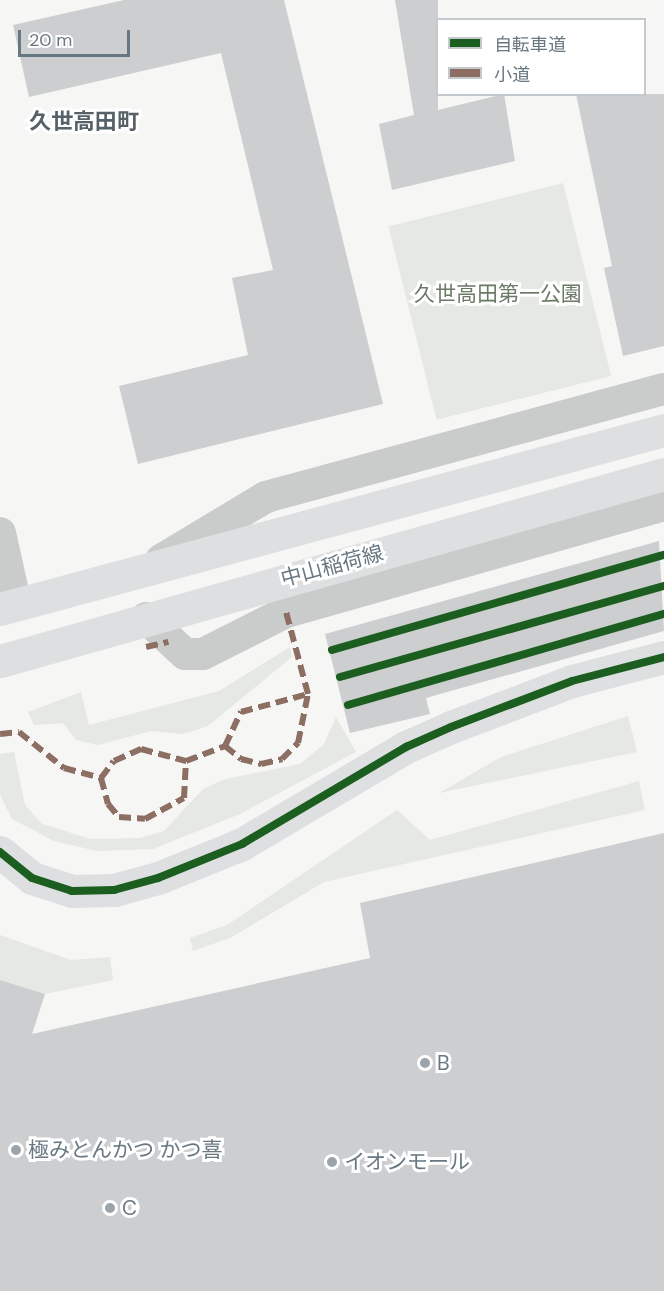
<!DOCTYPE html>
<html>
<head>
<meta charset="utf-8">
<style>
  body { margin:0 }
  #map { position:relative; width:664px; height:1291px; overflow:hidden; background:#f6f6f5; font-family:"DM Sans","Noto Sans JP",sans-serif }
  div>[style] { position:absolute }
  .green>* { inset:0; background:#e6e8e3; transform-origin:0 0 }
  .building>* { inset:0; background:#cdcecf }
  .street>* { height:32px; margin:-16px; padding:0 16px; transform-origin:16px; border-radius:16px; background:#cacccc }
  .secondary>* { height:33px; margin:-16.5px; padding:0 16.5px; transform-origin:16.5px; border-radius:16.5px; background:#dedfe0 }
  .quiet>* { height:6px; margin-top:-3px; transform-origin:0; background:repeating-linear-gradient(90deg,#8d6e63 0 12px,transparent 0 18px) }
  .cycleway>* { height:8px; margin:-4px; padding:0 4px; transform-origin:4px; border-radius:4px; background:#1b5e20 }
  .dots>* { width:16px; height:16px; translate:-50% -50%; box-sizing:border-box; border:3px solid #fff; border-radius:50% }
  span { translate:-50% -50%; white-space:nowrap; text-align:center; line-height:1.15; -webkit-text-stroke:6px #fff; paint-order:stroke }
  .park-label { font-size:21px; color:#6b7a67 }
  .street-label { font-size:21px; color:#687882 }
  .poi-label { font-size:21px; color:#687882 }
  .left { translate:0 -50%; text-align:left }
  .neighbourhood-label { font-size:22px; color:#566168; font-weight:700 }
  .legend { position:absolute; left:436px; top:18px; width:210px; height:78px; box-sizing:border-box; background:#fff; border:2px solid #c3c9cd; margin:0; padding:8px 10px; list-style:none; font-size:18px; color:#687882 }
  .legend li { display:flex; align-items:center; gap:12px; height:30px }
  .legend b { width:30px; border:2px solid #c3c9cd }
  .scale { position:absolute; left:18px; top:30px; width:112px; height:27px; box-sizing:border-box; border:3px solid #687882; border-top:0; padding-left:8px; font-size:18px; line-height:21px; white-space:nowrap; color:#687882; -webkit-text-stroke:4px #fff; paint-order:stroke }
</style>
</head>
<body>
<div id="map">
  <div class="green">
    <i style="left:563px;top:183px;width:199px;height:180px;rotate:76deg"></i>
    <i style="clip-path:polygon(290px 647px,292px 657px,208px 726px,183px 734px,151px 731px,98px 745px,76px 740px,63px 723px,34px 725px,28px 712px,81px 692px,89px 725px,219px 691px)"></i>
    <i style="clip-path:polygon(628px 716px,637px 752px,439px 793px,501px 757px)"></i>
    <i style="clip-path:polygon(336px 717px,356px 752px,240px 814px,153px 849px,97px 851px,54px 841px,12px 819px,0 795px,0 754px,14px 752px,25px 805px,42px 824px,91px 839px,140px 838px,164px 831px,203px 789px,225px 779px,300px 764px,324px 744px)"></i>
    <i style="clip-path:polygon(639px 781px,645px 810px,324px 882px,230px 938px,193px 951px,190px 938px,227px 925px,397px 810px,430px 840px)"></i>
    <i style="clip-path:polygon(0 935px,71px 960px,110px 957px,113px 980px,45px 994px,0 980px)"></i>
  </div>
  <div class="building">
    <i style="clip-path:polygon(124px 0,284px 0,383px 404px,138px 464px,119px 386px,248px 355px,232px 278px,273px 270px,221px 53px,29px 97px,13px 25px)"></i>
    <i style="clip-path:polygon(395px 0,438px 0,438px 110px,504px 94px,515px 161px,392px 190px,379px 124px,414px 115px)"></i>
    <i style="clip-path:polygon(576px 94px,664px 94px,664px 346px,623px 356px,604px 268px,612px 266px)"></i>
    <i style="clip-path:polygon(659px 541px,664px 631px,426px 698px,430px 714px,350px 733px,325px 634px)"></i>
    <i style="clip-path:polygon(664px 833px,664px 1291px,0 1291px,0 980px,45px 994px,32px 1034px,370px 958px,360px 903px)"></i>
  </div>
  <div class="street">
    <i style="left:0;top:533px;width:74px;rotate:77.5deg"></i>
    <i style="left:161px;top:560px;width:122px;rotate:-31deg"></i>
    <i style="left:266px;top:497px;width:412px;rotate:-15.2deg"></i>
    <i style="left:146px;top:618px;width:53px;rotate:42.7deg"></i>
    <i style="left:185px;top:654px;width:18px"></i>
    <i style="left:203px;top:654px;width:93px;rotate:-26.8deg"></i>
    <i style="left:286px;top:612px;width:393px;rotate:-15.8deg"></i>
  </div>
  <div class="secondary">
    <i style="left:0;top:609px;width:688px;rotate:-15.09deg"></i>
    <i style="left:0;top:661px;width:690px;rotate:-15.73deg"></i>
    <i style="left:0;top:852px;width:41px;rotate:39.1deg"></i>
    <i style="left:32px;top:878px;width:42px;rotate:18deg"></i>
    <i style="left:72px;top:891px;width:42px;rotate:-1.4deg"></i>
    <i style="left:114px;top:890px;width:46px;rotate:-15.3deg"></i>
    <i style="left:158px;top:878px;width:91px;rotate:-22deg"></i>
    <i style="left:242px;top:844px;width:191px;rotate:-30.6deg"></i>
    <i style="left:406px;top:747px;width:49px;rotate:-24deg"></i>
    <i style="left:451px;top:727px;width:129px;rotate:-20.8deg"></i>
    <i style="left:572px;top:681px;width:95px;rotate:-14.6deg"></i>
  </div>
  <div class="quiet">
    <i style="left:146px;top:647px;width:23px;rotate:-13deg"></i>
    <i style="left:0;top:734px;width:19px;rotate:-6deg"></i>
    <i style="left:19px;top:732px;width:58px;rotate:38.7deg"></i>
    <i style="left:64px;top:768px;width:38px;rotate:15deg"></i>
    <i style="left:101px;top:778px;width:21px;rotate:-53deg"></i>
    <i style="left:114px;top:761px;width:30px;rotate:-24deg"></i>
    <i style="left:141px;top:749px;width:47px;rotate:14.9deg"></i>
    <i style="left:186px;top:761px;width:42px;rotate:-21deg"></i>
    <i style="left:225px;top:746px;width:38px;rotate:-65deg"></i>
    <i style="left:241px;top:712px;width:69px;rotate:-15deg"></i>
    <i style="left:225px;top:746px;width:21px;rotate:39deg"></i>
    <i style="left:241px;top:759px;width:21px;rotate:14deg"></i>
    <i style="left:261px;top:764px;width:22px;rotate:-13deg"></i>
    <i style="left:282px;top:759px;width:23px;rotate:-45deg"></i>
    <i style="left:298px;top:743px;width:50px;rotate:-78.5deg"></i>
    <i style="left:308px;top:694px;width:85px;rotate:-105deg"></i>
    <i style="left:101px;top:778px;width:27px;rotate:75deg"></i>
    <i style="left:108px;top:804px;width:17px;rotate:50deg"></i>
    <i style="left:119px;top:817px;width:26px;rotate:4deg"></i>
    <i style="left:145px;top:819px;width:44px;rotate:-28.3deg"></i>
    <i style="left:184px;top:798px;width:37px;rotate:-87deg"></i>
  </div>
  <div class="cycleway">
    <i style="left:332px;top:650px;width:345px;rotate:-16deg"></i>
    <i style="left:340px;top:677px;width:337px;rotate:-15.7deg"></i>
    <i style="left:348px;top:705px;width:329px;rotate:-16.1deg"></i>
    <i style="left:0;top:852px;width:41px;rotate:39.1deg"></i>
    <i style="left:32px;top:878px;width:42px;rotate:18deg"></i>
    <i style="left:72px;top:891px;width:42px;rotate:-1.4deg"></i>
    <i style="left:114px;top:890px;width:46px;rotate:-15.3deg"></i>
    <i style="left:158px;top:878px;width:91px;rotate:-22deg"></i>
    <i style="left:242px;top:844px;width:191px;rotate:-30.6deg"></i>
    <i style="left:406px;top:747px;width:49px;rotate:-24deg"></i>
    <i style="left:451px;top:727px;width:129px;rotate:-20.8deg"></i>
    <i style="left:572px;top:681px;width:95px;rotate:-14.6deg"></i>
  </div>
  <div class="dots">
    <i style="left:425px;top:1063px;background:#9aa4aa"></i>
    <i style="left:16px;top:1150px;background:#9aa4aa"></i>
    <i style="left:332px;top:1162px;background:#9aa4aa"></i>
    <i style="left:110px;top:1208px;background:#9aa4aa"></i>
  </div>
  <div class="park-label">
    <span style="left:498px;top:294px">久世高田第一公園</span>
  </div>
  <div class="street-label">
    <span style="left:332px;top:566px;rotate:-15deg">中山稲荷線</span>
  </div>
  <div class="poi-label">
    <span class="left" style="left:437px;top:1063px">B</span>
    <span class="left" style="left:28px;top:1150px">極みとんかつ かつ喜</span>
    <span class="left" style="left:344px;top:1162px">イオンモール</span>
    <span class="left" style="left:122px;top:1208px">C</span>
  </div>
  <div class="neighbourhood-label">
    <span style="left:84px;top:122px">久世高田町</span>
  </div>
  <ul class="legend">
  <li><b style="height:8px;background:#1b5e20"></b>自転車道</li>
  <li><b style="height:8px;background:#8d6e63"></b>小道</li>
  </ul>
  <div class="scale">20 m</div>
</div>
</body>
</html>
